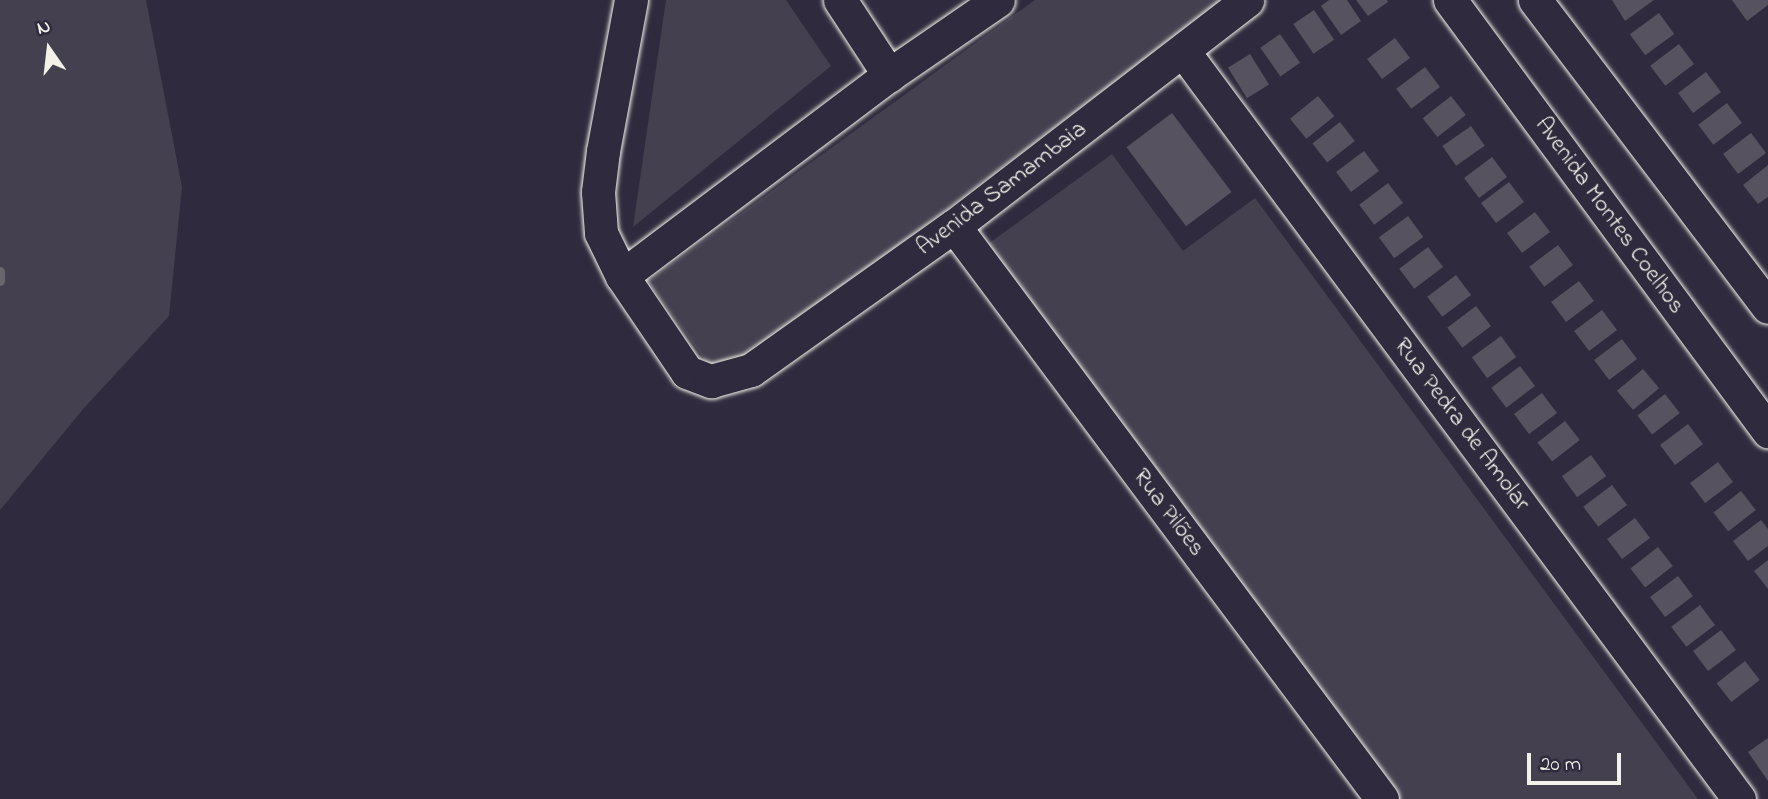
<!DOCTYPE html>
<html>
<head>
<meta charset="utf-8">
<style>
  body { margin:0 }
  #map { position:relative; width:1768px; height:799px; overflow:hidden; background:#2f2a3d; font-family:"Indie Flower",sans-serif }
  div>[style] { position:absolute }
  .green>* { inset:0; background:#454050 }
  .stream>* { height:10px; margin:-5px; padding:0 5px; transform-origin:5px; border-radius:5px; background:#6a6670 }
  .building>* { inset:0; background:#56525f; transform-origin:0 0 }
  .roads { filter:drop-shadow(0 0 2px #f4f1e8) drop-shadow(0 0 2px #f4f1e8) }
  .minor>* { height:33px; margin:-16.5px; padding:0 16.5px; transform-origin:16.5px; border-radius:16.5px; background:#2f2a3d }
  span { translate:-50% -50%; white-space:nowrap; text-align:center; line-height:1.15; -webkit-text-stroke:5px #2f2a3d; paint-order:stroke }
  .street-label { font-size:24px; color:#f4f1e8 }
  .north { position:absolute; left:14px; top:14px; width:70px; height:70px; -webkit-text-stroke:5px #2f2a3d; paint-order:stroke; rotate:346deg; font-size:19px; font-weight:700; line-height:28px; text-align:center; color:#f4f1e8 }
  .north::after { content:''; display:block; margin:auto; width:24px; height:32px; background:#f4f1e8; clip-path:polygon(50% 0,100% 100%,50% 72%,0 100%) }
  .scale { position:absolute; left:1527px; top:753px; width:94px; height:32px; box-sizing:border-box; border:4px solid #f4f1e8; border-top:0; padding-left:9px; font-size:21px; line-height:24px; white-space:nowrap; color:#f4f1e8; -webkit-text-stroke:5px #2f2a3d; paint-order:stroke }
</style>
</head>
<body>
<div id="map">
  <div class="green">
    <i style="clip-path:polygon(0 0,146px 0,182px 187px,169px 316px,84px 408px,0 510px)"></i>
    <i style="clip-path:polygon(666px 0,786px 0,831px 66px,633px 227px)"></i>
    <i style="clip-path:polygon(1035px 0,1222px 0,773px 341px,739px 361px,709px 366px,648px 281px)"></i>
    <i style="clip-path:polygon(1112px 154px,1183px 251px,1255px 198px,1698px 799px,1397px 799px,988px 244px)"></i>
  </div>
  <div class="stream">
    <i style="left:0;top:272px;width:9px;rotate:90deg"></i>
  </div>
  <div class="building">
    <i style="clip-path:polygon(1329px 0,1347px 0,1361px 21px,1341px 35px,1321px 6px)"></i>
    <i style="clip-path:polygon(1356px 0,1387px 0,1388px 2px,1368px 16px)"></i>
    <i style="clip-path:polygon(1612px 0,1654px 0,1625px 21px)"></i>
    <i style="clip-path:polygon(1732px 0,1768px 0,1768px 5px,1747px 21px)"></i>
    <i style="left:1314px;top:10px;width:36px;height:25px;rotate:56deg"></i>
    <i style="left:1659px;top:13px;width:26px;height:36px;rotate:54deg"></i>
    <i style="left:1280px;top:34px;width:35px;height:24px;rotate:55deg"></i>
    <i style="left:1395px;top:38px;width:25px;height:35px;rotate:53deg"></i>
    <i style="left:1679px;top:44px;width:25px;height:36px;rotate:53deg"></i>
    <i style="left:1250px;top:54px;width:36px;height:26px;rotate:58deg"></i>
    <i style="left:1425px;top:67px;width:25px;height:36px;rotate:53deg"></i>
    <i style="left:1706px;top:72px;width:25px;height:35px;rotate:53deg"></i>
    <i style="left:1318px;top:96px;width:26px;height:36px;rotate:51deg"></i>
    <i style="left:1451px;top:96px;width:24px;height:36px;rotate:52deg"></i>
    <i style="left:1727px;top:103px;width:25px;height:36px;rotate:53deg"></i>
    <i style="left:1172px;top:113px;width:99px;height:57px;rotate:53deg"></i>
    <i style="left:1340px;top:122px;width:24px;height:35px;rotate:52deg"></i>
    <i style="left:1471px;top:126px;width:24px;height:35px;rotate:55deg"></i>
    <i style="left:1751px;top:133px;width:25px;height:35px;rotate:53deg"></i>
    <i style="left:1364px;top:151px;width:25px;height:35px;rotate:53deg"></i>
    <i style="left:1492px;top:157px;width:25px;height:35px;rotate:53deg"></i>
    <i style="clip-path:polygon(1768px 165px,1768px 197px,1758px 204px,1743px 185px)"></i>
    <i style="left:1509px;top:182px;width:25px;height:35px;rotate:53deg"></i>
    <i style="left:1388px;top:183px;width:25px;height:36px;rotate:53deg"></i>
    <i style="left:1535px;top:212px;width:25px;height:35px;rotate:53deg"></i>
    <i style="left:1408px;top:216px;width:26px;height:36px;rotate:54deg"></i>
    <i style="left:1558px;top:245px;width:25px;height:36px;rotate:53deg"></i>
    <i style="left:1428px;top:247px;width:25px;height:36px;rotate:53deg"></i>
    <i style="left:1456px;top:275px;width:25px;height:36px;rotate:53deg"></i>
    <i style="left:1579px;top:281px;width:25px;height:35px;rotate:53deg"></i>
    <i style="left:1476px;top:306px;width:25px;height:36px;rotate:53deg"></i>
    <i style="left:1602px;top:310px;width:25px;height:35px;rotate:53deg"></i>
    <i style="left:1501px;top:336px;width:26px;height:36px;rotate:54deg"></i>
    <i style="left:1622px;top:339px;width:25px;height:35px;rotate:53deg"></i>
    <i style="left:1520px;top:366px;width:25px;height:36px;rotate:53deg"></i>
    <i style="left:1643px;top:369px;width:25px;height:34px;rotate:50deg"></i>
    <i style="left:1542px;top:393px;width:25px;height:35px;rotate:53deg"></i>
    <i style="left:1665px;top:394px;width:24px;height:35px;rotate:52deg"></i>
    <i style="left:1565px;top:421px;width:24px;height:35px;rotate:52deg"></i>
    <i style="left:1688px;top:424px;width:25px;height:35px;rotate:53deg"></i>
    <i style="left:1591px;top:455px;width:26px;height:36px;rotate:54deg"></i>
    <i style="left:1718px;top:462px;width:25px;height:35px;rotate:53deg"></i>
    <i style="left:1612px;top:485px;width:25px;height:36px;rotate:53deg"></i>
    <i style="left:1741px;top:491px;width:24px;height:35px;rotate:52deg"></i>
    <i style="left:1635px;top:518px;width:25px;height:35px;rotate:53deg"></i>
    <i style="clip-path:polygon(1761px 520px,1768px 529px,1768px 546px,1748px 561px,1733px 541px)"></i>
    <i style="left:1658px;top:547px;width:24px;height:35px;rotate:52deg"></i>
    <i style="clip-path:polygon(1768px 560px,1768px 589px,1754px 571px)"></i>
    <i style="left:1678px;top:576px;width:25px;height:35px;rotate:53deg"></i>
    <i style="left:1700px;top:605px;width:25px;height:36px;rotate:53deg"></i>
    <i style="left:1721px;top:630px;width:25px;height:35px;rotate:53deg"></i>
    <i style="left:1745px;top:661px;width:24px;height:36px;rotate:52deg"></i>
    <i style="clip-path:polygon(1768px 738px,1768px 781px,1748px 752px)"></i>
  </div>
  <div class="roads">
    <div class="minor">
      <i style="left:631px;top:0;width:154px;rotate:100.5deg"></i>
      <i style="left:603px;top:151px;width:41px;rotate:97deg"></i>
      <i style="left:598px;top:192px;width:41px;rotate:85.8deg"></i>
      <i style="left:601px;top:233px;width:48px;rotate:64deg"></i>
      <i style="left:622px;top:276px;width:116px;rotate:55.9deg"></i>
      <i style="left:687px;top:372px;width:26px;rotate:21deg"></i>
      <i style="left:711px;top:381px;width:41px;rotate:-15.4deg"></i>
      <i style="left:751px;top:370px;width:249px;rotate:-35.4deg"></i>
      <i style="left:954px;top:226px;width:370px;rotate:-37.6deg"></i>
      <i style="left:840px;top:0;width:90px;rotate:56.8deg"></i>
      <i style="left:1450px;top:0;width:536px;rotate:53.58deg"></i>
      <i style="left:1535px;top:0;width:385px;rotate:52.8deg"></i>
      <i style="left:1183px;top:51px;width:932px;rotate:53.38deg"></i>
      <i style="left:954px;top:226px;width:715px;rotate:53.24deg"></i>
      <i style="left:622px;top:276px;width:334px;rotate:-37deg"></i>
      <i style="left:889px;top:75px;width:132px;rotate:-34.5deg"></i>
    </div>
  </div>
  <div class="street-label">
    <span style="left:1002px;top:189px;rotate:-37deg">Avenida Samambaia</span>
    <span style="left:1609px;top:216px;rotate:54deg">Avenida Montes Coelhos</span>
    <span style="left:1461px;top:425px;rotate:53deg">Rua Pedra de Amolar</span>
    <span style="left:1168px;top:513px;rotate:53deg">Rua Pilões</span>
  </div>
  <div class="north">N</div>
  <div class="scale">20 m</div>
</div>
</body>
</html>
